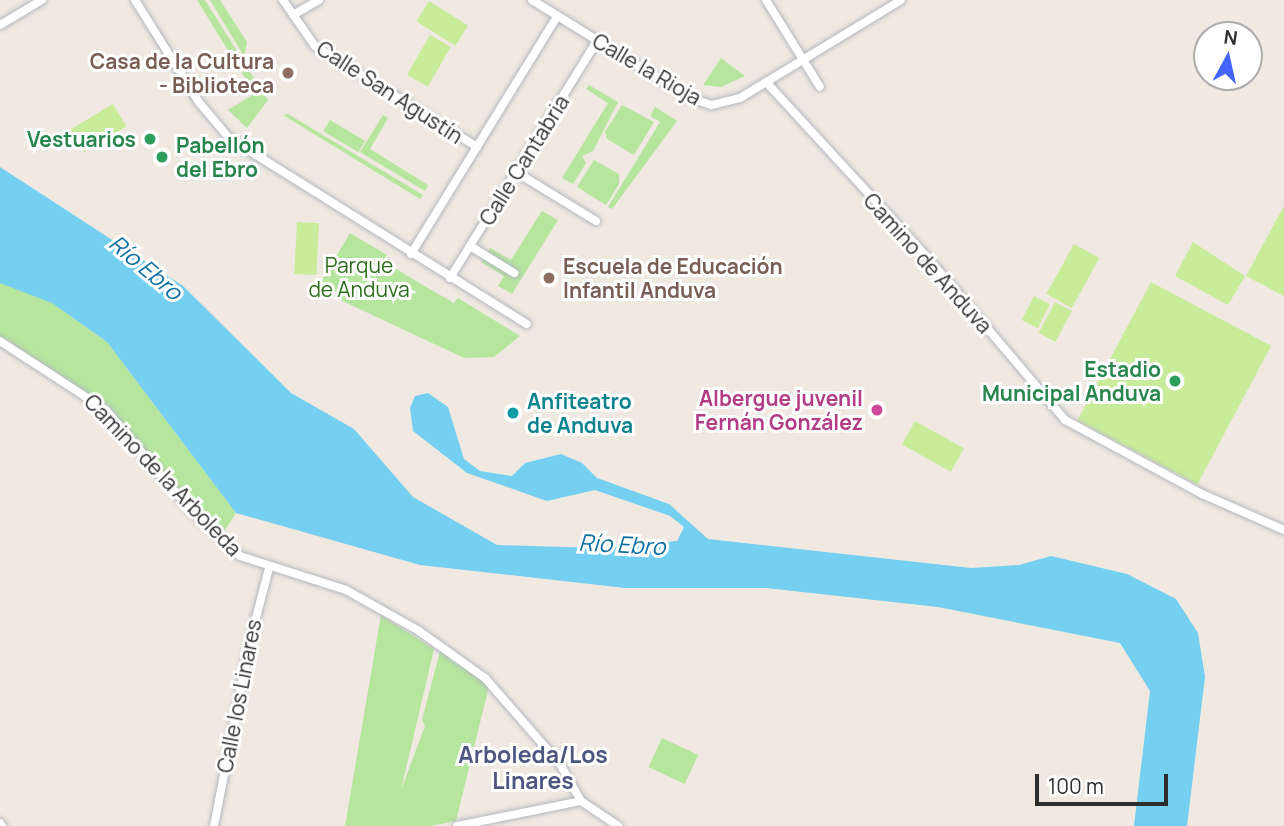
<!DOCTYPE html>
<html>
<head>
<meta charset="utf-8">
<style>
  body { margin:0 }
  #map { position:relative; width:1284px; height:826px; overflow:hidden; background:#efe9e1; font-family:Manrope,sans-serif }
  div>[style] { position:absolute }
  .green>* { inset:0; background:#b6e59e; transform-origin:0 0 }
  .pitch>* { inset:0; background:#c9ec9a; transform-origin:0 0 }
  .water>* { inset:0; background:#75cff0 }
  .roads { filter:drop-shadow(0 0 2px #b4b7c1) drop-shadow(0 0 2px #b4b7c1) }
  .street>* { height:8px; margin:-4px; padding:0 4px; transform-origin:4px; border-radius:4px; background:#fff }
  .dots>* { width:19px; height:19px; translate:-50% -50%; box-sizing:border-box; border:4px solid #fff; border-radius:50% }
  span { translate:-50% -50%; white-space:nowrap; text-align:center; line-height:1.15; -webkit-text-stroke:6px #fff; paint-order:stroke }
  .education-label { font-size:21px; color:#785e54; font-weight:700 }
  .right { translate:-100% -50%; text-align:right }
  .left { translate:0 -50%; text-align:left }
  .street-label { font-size:21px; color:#2e2e2e }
  .leisure-label { font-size:21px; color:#27864d; font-weight:700 }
  .park-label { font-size:21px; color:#2c6e1b }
  .hotel-label { font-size:21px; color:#b23c85; font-weight:700 }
  .culture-label { font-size:21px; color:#0d838f; font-weight:700 }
  .water-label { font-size:23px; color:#0d6fa3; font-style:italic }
  .neighbourhood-label { font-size:23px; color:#4d5680; font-weight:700 }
  .north { position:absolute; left:1193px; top:21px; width:70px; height:70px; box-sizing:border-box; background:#fff; border:2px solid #ababab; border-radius:50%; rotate:8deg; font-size:19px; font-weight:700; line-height:28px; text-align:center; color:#2e2e2e }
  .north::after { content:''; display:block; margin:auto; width:24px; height:32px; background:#4264fb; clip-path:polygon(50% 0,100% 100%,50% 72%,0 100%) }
  .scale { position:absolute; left:1035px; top:774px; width:133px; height:32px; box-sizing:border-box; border:4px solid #2e2e2e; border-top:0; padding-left:9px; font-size:21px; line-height:24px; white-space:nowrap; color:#2e2e2e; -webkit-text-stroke:5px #fff; paint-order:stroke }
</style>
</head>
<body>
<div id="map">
  <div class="green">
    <i style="clip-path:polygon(197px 0,205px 0,257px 83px,250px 86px)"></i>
    <i style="clip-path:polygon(210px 0,220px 0,247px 42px,244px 56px)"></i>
    <i style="clip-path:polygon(721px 58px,745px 76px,721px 87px,703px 85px)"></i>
    <i style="clip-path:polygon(258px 85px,268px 100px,247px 128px,228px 110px,251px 96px)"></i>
    <i style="clip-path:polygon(589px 85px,618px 102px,593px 151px,582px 156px,586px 163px,573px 184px,562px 178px,608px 103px,586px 89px)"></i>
    <i style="clip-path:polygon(622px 105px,654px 122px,634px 155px,607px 139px,605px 132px)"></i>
    <i style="clip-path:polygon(655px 107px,677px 121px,612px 209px,608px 207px,660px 122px,650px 116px)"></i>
    <i style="clip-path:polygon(288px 114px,423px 195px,420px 199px,283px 115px)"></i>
    <i style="clip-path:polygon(383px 115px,388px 118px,370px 149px,428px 185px,425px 191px,360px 152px)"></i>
    <i style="left:330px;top:120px;width:41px;height:13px;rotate:31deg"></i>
    <i style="clip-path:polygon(594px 160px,619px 174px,619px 184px,606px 205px,577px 187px)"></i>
    <i style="clip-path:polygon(542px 211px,558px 220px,512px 294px,498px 286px,504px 276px,481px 262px,484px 259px,514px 277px,518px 271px,487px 253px,490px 248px,511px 260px)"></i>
    <i style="clip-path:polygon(350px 233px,387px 255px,383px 261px,421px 284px,454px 303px,458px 298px,520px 336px,494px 357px,464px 358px,317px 289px)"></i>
    <i style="clip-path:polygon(0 281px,52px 303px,107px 342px,236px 513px,219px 539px,119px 423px,0 341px)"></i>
    <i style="clip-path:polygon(381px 615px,434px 649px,401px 790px,425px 726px,422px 720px,440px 651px,489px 686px,456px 821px,431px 826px,345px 826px)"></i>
    <i style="left:662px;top:738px;width:40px;height:32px;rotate:25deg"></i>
  </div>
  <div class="pitch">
    <i style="left:429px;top:1px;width:46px;height:24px;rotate:32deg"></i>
    <i style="left:430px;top:35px;width:24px;height:46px;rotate:30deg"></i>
    <i style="left:113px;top:104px;width:26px;height:50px;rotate:59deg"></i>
    <i style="clip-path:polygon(1284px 206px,1284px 296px,1246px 276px)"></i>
    <i style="left:297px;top:222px;width:22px;height:52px;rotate:3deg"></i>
    <i style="clip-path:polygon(1193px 242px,1245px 276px,1228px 305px,1175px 276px)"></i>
    <i style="left:1074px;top:244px;width:29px;height:57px;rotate:29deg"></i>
    <i style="left:1151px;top:282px;width:136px;height:157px;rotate:28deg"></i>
    <i style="left:1034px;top:296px;width:18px;height:27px;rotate:27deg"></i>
    <i style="left:1055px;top:302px;width:19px;height:35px;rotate:28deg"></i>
    <i style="left:915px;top:421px;width:56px;height:27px;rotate:29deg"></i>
  </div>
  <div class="water">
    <i style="clip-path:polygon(0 167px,183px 286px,291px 393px,354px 429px,413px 497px,497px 545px,598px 548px,677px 541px,684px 527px,670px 516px,595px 490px,547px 501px,467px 473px,413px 431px,410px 408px,415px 396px,428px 393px,448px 407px,464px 459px,480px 471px,512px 476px,525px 463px,561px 454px,582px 463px,597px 478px,669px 504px,708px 539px,971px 568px,1019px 565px,1051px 556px,1127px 574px,1176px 599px,1198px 633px,1205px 677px,1187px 826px,1134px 826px,1150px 691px,1120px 643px,938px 607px,766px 588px,625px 588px,420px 565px,236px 513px,107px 342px,52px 303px,0 283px)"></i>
  </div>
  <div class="roads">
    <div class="street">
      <i style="left:135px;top:0;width:119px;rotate:58deg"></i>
      <i style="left:198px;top:101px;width:48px;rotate:50deg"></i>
      <i style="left:229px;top:138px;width:351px;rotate:32deg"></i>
      <i style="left:283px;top:0;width:56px;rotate:55.2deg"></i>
      <i style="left:315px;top:46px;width:191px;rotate:31.9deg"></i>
      <i style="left:532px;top:0;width:186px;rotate:31.8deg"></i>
      <i style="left:690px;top:98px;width:23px;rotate:18deg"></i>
      <i style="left:712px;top:105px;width:29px;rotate:-14deg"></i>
      <i style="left:740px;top:98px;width:188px;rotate:-31.3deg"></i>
      <i style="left:766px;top:0;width:102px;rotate:58.2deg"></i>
      <i style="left:293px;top:15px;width:30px;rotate:-30deg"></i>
      <i style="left:0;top:25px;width:49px;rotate:-30.8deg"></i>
      <i style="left:766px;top:82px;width:236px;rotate:47.4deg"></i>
      <i style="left:926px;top:256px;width:215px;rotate:49.7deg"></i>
      <i style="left:1065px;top:420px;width:156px;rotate:28.4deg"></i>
      <i style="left:1202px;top:494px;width:90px;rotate:23.7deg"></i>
      <i style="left:516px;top:172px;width:94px;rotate:31.5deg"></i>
      <i style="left:470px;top:246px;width:52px;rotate:31.5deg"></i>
      <i style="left:411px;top:254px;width:278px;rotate:-58.4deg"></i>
      <i style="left:450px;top:278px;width:279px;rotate:-58.2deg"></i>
      <i style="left:0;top:341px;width:126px;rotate:33.1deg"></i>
      <i style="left:106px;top:410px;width:127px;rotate:49.8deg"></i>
      <i style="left:188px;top:507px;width:71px;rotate:43.3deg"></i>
      <i style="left:240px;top:556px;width:111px;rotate:17.8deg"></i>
      <i style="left:346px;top:590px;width:84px;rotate:29.3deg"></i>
      <i style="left:419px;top:631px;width:81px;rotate:35.5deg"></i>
      <i style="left:485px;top:678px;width:114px;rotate:48.9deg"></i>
      <i style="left:560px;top:764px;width:43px;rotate:60.4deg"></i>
      <i style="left:581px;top:801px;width:45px;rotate:34deg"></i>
      <i style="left:0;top:823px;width:4px;rotate:56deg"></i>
      <i style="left:214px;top:826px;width:188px;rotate:-79deg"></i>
      <i style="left:250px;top:641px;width:75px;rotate:-75.4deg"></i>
      <i style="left:457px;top:826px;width:126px;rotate:-11.4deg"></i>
    </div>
  </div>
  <div class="dots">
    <i style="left:288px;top:73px;background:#8d6e63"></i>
    <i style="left:150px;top:139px;background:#2e9e5b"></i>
    <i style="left:162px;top:157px;background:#2e9e5b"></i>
    <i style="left:549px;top:278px;background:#8d6e63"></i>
    <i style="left:1175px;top:381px;background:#2e9e5b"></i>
    <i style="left:877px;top:410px;background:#d1479c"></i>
    <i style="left:513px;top:413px;background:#0f9aa8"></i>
  </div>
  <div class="education-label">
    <span class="right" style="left:274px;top:73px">Casa de la Cultura<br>- Biblioteca</span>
    <span class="left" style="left:563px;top:278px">Escuela de Educación<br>Infantil Anduva</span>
  </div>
  <div class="street-label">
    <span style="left:647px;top:69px;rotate:30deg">Calle la Rioja</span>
    <span style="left:390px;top:92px;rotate:33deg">Calle San Agustín</span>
    <span style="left:524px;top:160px;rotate:-58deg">Calle Cantabria</span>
    <span style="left:928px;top:263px;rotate:48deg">Camino de Anduva</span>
    <span style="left:163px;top:475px;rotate:46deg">Camino de la Arboleda</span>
    <span style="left:239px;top:696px;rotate:-79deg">Calle los Linares</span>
  </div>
  <div class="leisure-label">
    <span class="right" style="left:136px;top:139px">Vestuarios</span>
    <span class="left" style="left:176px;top:157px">Pabellón<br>del Ebro</span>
    <span class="right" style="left:1161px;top:381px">Estadio<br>Municipal Anduva</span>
  </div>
  <div class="park-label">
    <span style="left:359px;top:277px">Parque<br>de Anduva</span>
  </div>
  <div class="hotel-label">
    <span class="right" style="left:863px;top:410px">Albergue juvenil<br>Fernán González</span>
  </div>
  <div class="culture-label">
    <span class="left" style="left:527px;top:413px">Anfiteatro<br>de Anduva</span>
  </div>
  <div class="water-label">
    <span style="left:146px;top:267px;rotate:40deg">Río Ebro</span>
    <span style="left:622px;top:544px;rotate:3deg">Río Ebro</span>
  </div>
  <div class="neighbourhood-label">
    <span style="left:533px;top:767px">Arboleda/Los<br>Linares</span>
  </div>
  <div class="north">N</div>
  <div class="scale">100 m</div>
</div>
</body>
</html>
